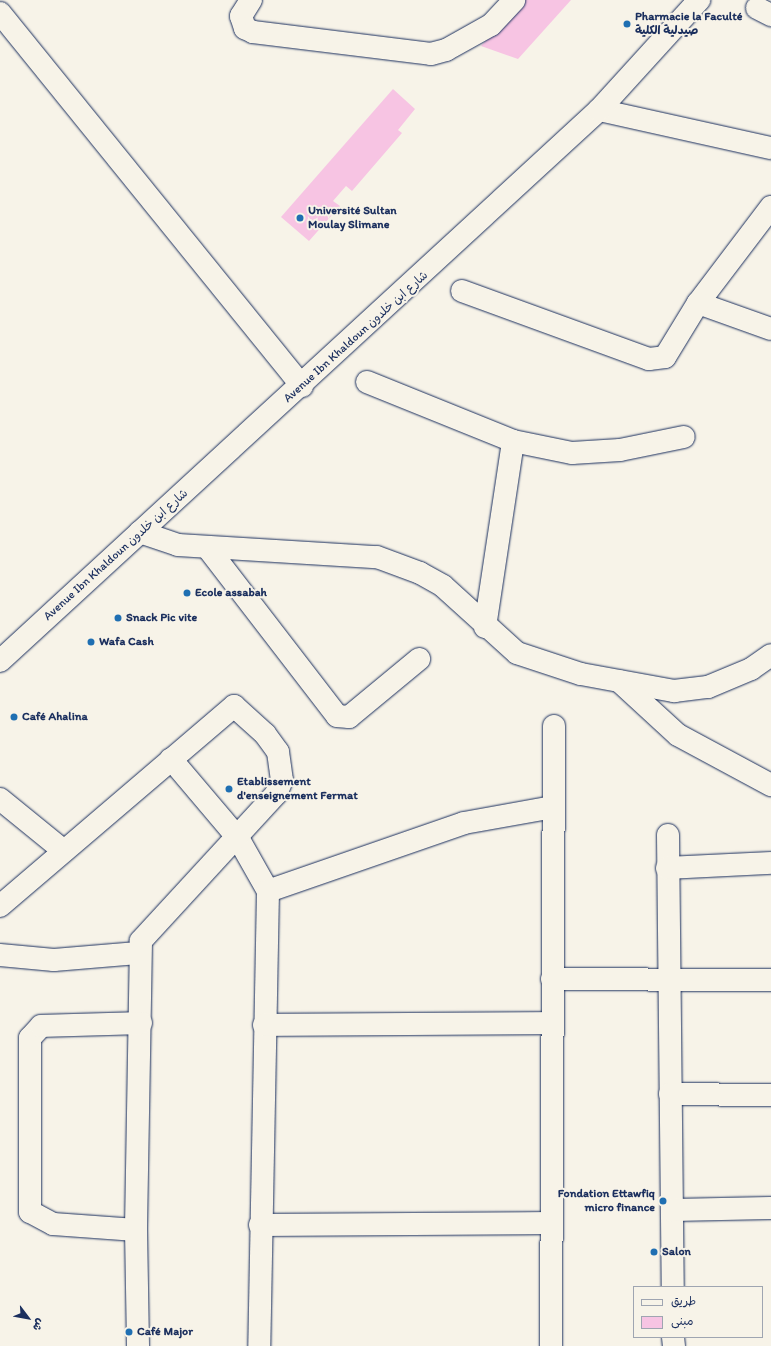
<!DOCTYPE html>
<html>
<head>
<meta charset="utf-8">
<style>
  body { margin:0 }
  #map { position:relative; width:771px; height:1346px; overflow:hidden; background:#f7f3e8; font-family:Itim,"Playpen Sans Arabic",sans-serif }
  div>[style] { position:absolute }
  .building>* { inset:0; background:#f7c4e3 }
  .roads { filter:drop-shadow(0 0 1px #1b2f5e) drop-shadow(0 0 1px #1b2f5e) }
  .minor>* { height:22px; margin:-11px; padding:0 11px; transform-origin:11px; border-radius:11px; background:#f7f3e8 }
  .dots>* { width:11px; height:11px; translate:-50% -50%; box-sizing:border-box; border:2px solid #f7f3e8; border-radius:50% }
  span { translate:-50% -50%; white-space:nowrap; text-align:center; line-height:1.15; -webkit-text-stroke:4px #f7f3e8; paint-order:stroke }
  .poi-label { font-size:12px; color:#1b2f5e; font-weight:700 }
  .left { translate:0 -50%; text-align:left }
  .right { translate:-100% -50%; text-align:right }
  .street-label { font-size:12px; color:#1b2f5e }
  .legend { position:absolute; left:633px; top:1286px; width:130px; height:52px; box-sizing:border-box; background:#f7f3e8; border:1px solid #9fa5b1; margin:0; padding:5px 7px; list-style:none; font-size:12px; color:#1b2f5e }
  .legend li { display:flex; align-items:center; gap:8px; height:20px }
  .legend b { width:20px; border:1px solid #9fa5b1 }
  .north { position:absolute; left:8px; top:1298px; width:40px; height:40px; -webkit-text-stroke:3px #f7f3e8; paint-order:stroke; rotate:122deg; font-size:11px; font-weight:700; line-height:16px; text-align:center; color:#1b2f5e }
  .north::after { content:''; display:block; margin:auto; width:14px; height:18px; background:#1b2f5e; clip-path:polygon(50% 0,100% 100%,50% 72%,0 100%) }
</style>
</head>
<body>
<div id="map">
  <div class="building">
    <i style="clip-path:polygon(523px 0,571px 0,518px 59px,481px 46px)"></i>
    <i style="clip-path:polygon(393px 89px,415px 109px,398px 130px,402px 133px,352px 191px,346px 186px,333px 201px,340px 206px,309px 241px,281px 217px)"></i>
  </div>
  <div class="roads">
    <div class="minor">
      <i style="left:251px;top:0;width:19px;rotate:122deg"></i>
      <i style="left:241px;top:16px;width:13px;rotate:72deg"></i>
      <i style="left:245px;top:28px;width:9px;rotate:27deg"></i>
      <i style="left:253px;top:32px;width:179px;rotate:7deg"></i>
      <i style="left:431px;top:54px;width:16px;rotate:-15deg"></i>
      <i style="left:446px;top:50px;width:51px;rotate:-29.1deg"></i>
      <i style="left:491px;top:25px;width:34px;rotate:-47deg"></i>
      <i style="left:757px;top:8px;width:16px;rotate:27deg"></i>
      <i style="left:0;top:13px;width:480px;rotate:51deg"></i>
      <i style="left:599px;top:110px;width:176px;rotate:12.5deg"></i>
      <i style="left:771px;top:207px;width:121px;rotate:127.2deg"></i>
      <i style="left:698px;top:303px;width:77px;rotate:19.6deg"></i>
      <i style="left:462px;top:291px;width:199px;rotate:20deg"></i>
      <i style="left:649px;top:359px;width:16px;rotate:-7deg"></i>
      <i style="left:665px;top:357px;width:63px;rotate:-58.6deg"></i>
      <i style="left:367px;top:382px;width:157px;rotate:22deg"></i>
      <i style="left:513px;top:441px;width:60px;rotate:11.5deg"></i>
      <i style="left:572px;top:453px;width:48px;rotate:-3.6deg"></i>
      <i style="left:620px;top:450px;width:65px;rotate:-11.5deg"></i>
      <i style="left:140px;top:532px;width:40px;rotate:18.9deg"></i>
      <i style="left:178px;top:545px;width:199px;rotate:3.5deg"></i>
      <i style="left:377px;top:557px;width:46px;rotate:20.4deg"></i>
      <i style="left:420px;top:573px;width:26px;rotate:29deg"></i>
      <i style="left:443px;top:586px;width:100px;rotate:42.2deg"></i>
      <i style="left:517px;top:653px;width:67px;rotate:18.2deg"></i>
      <i style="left:581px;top:674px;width:95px;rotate:10.4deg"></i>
      <i style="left:674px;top:691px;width:34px;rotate:-7deg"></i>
      <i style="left:708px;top:687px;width:47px;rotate:-22.7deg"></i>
      <i style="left:751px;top:669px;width:24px;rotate:-35deg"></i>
      <i style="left:207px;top:547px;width:213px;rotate:52.4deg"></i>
      <i style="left:337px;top:716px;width:12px;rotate:5deg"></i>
      <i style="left:349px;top:717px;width:91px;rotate:-39.6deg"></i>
      <i style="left:485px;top:627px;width:188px;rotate:-81.4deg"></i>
      <i style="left:0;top:661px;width:814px;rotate:-42.61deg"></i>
      <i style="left:599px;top:110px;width:149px;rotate:-47.7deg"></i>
      <i style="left:619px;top:681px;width:80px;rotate:42.5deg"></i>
      <i style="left:678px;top:735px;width:106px;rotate:28.3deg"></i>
      <i style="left:171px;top:759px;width:104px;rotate:49.7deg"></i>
      <i style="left:238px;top:838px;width:61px;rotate:60.5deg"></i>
      <i style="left:268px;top:891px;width:455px;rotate:91.1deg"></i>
      <i style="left:0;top:799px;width:82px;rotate:39.1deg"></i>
      <i style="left:668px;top:835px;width:452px;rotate:89.4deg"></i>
      <i style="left:667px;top:868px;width:104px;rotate:-2.8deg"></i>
      <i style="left:268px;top:891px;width:207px;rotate:-19.1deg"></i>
      <i style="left:464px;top:823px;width:90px;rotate:-10.2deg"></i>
      <i style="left:0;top:906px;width:308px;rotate:-40.5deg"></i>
      <i style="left:234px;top:706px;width:42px;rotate:42.1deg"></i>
      <i style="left:265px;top:734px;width:22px;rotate:54deg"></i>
      <i style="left:278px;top:752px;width:28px;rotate:82deg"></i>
      <i style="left:282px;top:780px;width:15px;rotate:113deg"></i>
      <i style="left:276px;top:794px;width:200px;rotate:132.6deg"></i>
      <i style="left:141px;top:941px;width:289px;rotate:91deg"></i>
      <i style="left:136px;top:1230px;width:116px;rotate:89deg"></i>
      <i style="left:0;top:955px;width:54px;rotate:5.3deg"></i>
      <i style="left:54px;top:960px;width:84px;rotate:-4.8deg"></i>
      <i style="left:552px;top:979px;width:219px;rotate:0.3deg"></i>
      <i style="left:264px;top:1025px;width:289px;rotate:-0.4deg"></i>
      <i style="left:670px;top:1094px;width:101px;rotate:0.6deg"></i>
      <i style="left:672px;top:1210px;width:99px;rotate:-1.2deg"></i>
      <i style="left:260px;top:1225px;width:291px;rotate:-0.4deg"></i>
      <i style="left:136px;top:1230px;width:83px;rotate:-175.9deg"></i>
      <i style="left:53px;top:1224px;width:26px;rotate:-152deg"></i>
      <i style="left:30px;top:1212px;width:174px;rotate:-90deg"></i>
      <i style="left:30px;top:1038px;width:16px;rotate:-47deg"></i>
      <i style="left:41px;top:1026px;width:100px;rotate:-1.7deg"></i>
      <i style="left:673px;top:1337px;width:9px;rotate:84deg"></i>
      <i style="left:551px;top:1346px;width:620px;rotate:-89.72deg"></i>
    </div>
  </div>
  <div class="dots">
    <i style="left:627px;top:24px;background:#1f6fb2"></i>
    <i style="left:300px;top:218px;background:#1f6fb2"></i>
    <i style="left:187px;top:593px;background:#1f6fb2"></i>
    <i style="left:118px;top:618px;background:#1f6fb2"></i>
    <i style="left:91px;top:642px;background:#1f6fb2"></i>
    <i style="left:14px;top:717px;background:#1f6fb2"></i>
    <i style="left:229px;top:789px;background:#1f6fb2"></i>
    <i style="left:663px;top:1201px;background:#1f6fb2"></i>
    <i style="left:654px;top:1252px;background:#1f6fb2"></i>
    <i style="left:129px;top:1332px;background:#1f6fb2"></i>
  </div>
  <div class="poi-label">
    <span class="left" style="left:635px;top:24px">Pharmacie la Faculté<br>صيدلية الكلية</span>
    <span class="left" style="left:308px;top:218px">Université Sultan<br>Moulay Slimane</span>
    <span class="left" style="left:195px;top:593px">Ecole assabah</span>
    <span class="left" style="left:126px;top:618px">Snack Pic vite</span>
    <span class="left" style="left:99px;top:642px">Wafa Cash</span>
    <span class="left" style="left:22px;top:717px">Café Ahalina</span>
    <span class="left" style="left:237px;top:789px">Etablissement<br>d'enseignement Fermat</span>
    <span class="right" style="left:655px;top:1201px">Fondation Ettawfiq<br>micro finance</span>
    <span class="left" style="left:662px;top:1252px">Salon</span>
    <span class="left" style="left:137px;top:1332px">Café Major</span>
  </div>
  <div class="street-label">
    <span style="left:356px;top:337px;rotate:-42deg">Avenue Ibn Khaldoun شارع ابن خلدون</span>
    <span style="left:116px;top:555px;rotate:-42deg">Avenue Ibn Khaldoun شارع ابن خلدون</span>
  </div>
  <ul class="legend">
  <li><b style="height:5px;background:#f7f3e8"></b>طريق</li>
  <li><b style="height:11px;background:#f7c4e3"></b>مبنى</li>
  </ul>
  <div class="north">ش</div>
</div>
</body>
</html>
